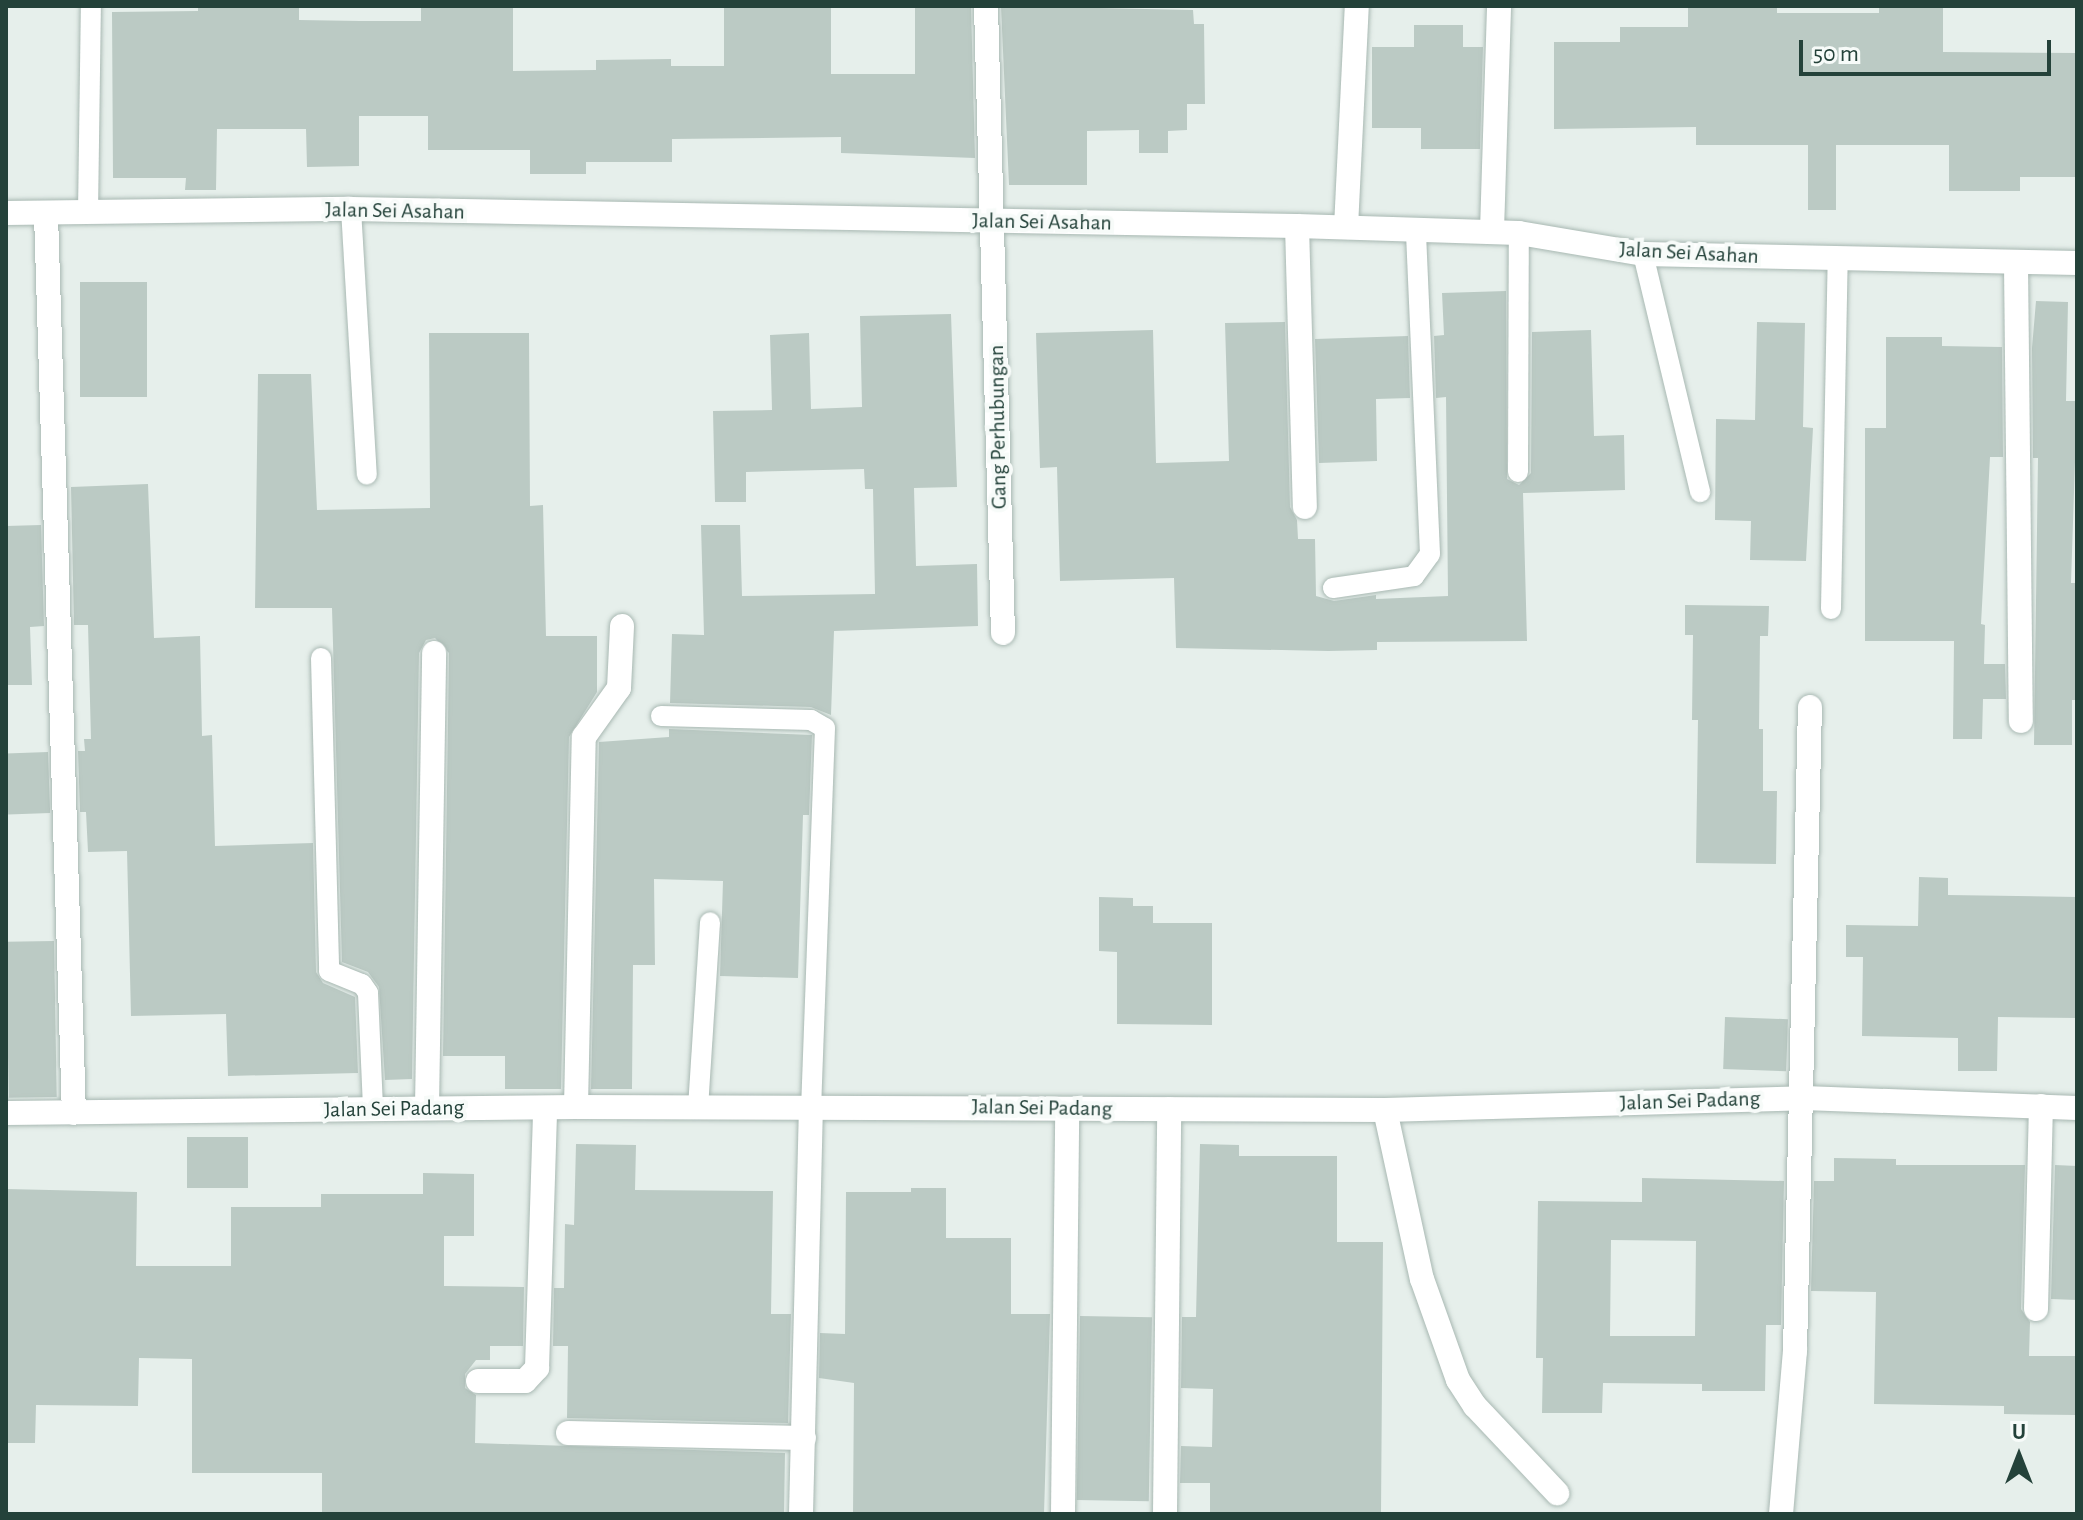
<!DOCTYPE html>
<html>
<head>
<meta charset="utf-8">
<style>
  body { margin:0 }
  #map { position:relative; width:2083px; height:1520px; overflow:hidden; background:#e6efeb; font-family:"Alegreya Sans",sans-serif }
  div>[style] { position:absolute }
  .building>* { inset:0; background:#bbcac4; transform-origin:0 0 }
  .roads { filter:drop-shadow(0 0 2px #a8b8b2) drop-shadow(0 0 2px #a8b8b2) }
  .service>* { height:20px; margin:-10px; padding:0 10px; transform-origin:10px; border-radius:10px; background:#fff }
  .minor>* { height:24px; margin:-12px; padding:0 12px; transform-origin:12px; border-radius:12px; background:#fff }
  span { translate:-50% -50%; white-space:nowrap; text-align:center; line-height:1.15; -webkit-text-stroke:8px #f7fbf9; paint-order:stroke }
  .street-label { font-size:22px; color:#24423a }
  .frame { position:absolute; inset:0; border:8px solid #24423a; pointer-events:none }
  .north { position:absolute; left:1979px; top:1416px; width:80px; height:80px; -webkit-text-stroke:6px #f7fbf9; paint-order:stroke; rotate:0deg; font-size:22px; font-weight:700; line-height:32px; text-align:center; color:#24423a }
  .north::after { content:''; display:block; margin:auto; width:28px; height:36px; background:#24423a; clip-path:polygon(50% 0,100% 100%,50% 72%,0 100%) }
  .scale { position:absolute; left:1799px; top:40px; width:252px; height:36px; box-sizing:border-box; border:4px solid #24423a; border-top:0; padding-left:10px; font-size:24px; line-height:28px; white-space:nowrap; color:#24423a; -webkit-text-stroke:6px #f7fbf9; paint-order:stroke }
</style>
</head>
<body>
<div id="map">
  <div class="building">
    <i style="clip-path:polygon(198px 6px,299px 6px,299px 20px,360px 21px,421px 21px,421px 6px,513px 6px,513px 71px,596px 70px,596px 60px,671px 59px,671px 66px,724px 66px,724px 6px,831px 6px,831px 74px,915px 74px,915px 6px,971px 6px,975px 158px,841px 153px,841px 137px,672px 139px,672px 162px,586px 162px,586px 174px,530px 174px,530px 150px,428px 150px,428px 116px,359px 116px,359px 166px,307px 167px,306px 129px,217px 129px,216px 190px,185px 190px,186px 178px,113px 178px,112px 12px,198px 11px)"></i>
    <i style="clip-path:polygon(1001px 6px,1193px 10px,1194px 24px,1204px 24px,1205px 104px,1187px 104px,1187px 130px,1168px 131px,1168px 153px,1139px 153px,1139px 130px,1087px 131px,1087px 185px,1009px 185px)"></i>
    <i style="clip-path:polygon(1688px 6px,1777px 6px,1777px 13px,1879px 13px,1879px 6px,1943px 6px,1943px 52px,2077px 53px,2077px 177px,2020px 177px,2020px 191px,1949px 191px,1949px 145px,1836px 145px,1836px 210px,1808px 210px,1808px 145px,1696px 145px,1696px 127px,1554px 129px,1554px 42px,1620px 42px,1620px 27px,1688px 27px)"></i>
    <i style="clip-path:polygon(1414px 25px,1463px 25px,1463px 47px,1483px 47px,1480px 149px,1421px 149px,1421px 128px,1372px 128px,1372px 47px,1414px 47px)"></i>
    <i style="left:80px;top:282px;width:67px;height:115px"></i>
    <i style="clip-path:polygon(1506px 291px,1507px 479px,1519px 485px,1531px 473px,1532px 332px,1591px 330px,1594px 436px,1624px 435px,1625px 490px,1523px 493px,1527px 641px,1377px 642px,1377px 650px,1328px 651px,1176px 648px,1174px 578px,1060px 581px,1057px 467px,1040px 468px,1036px 333px,1153px 330px,1156px 463px,1229px 461px,1225px 323px,1285px 322px,1290px 507px,1297px 520px,1298px 539px,1315px 539px,1316px 596px,1334px 601px,1376px 595px,1376px 599px,1448px 596px,1446px 397px,1436px 398px,1434px 336px,1444px 335px,1442px 293px)"></i>
    <i style="clip-path:polygon(2036px 301px,2068px 302px,2066px 401px,2077px 401px,2071px 583px,2077px 583px,2077px 700px,2072px 700px,2072px 745px,2034px 745px,2038px 458px,2033px 458px,2032px 348px)"></i>
    <i style="clip-path:polygon(951px 314px,957px 487px,914px 488px,916px 566px,977px 564px,978px 626px,834px 631px,831px 715px,811px 707px,670px 703px,672px 634px,704px 635px,701px 525px,740px 525px,742px 596px,875px 594px,873px 489px,865px 489px,864px 469px,746px 472px,746px 502px,715px 502px,713px 411px,772px 410px,770px 335px,809px 333px,811px 409px,862px 407px,860px 316px)"></i>
    <i style="clip-path:polygon(1757px 322px,1805px 323px,1803px 427px,1813px 428px,1806px 561px,1750px 560px,1751px 521px,1715px 520px,1716px 419px,1755px 420px)"></i>
    <i style="clip-path:polygon(429px 333px,529px 333px,530px 506px,543px 505px,546px 636px,597px 636px,597px 692px,569px 737px,561px 1089px,505px 1089px,505px 1056px,443px 1056px,449px 653px,435px 638px,426px 640px,419px 653px,412px 1079px,385px 1080px,379px 987px,368px 972px,342px 962px,332px 608px,255px 608px,258px 374px,311px 374px,317px 510px,430px 508px)"></i>
    <i style="clip-path:polygon(1408px 336px,1410px 398px,1376px 399px,1377px 461px,1319px 463px,1315px 339px)"></i>
    <i style="clip-path:polygon(1886px 337px,1942px 337px,1942px 346px,2002px 347px,2003px 457px,1990px 457px,1981px 624px,1985px 625px,1984px 664px,2005px 664px,2006px 699px,1983px 699px,1982px 739px,1953px 739px,1954px 641px,1865px 641px,1865px 428px,1886px 428px)"></i>
    <i style="clip-path:polygon(148px 484px,154px 638px,200px 636px,202px 736px,212px 735px,215px 846px,313px 843px,316px 972px,323px 983px,355px 997px,358px 1073px,228px 1076px,226px 1014px,131px 1016px,127px 851px,88px 852px,86px 812px,80px 812px,78px 751px,85px 751px,84px 739px,91px 739px,88px 625px,74px 625px,71px 487px)"></i>
    <i style="clip-path:polygon(41px 525px,44px 626px,30px 627px,32px 685px,6px 685px,6px 526px)"></i>
    <i style="clip-path:polygon(1685px 605px,1769px 606px,1768px 636px,1760px 636px,1759px 729px,1763px 729px,1763px 791px,1777px 791px,1776px 864px,1696px 863px,1698px 720px,1692px 720px,1693px 635px,1685px 635px)"></i>
    <i style="clip-path:polygon(669px 729px,812px 735px,809px 815px,803px 815px,798px 978px,720px 976px,723px 881px,654px 879px,655px 965px,633px 965px,632px 1089px,591px 1089px,599px 742px,669px 737px)"></i>
    <i style="left:48px;top:752px;width:61px;height:42px;rotate:88deg"></i>
    <i style="clip-path:polygon(1919px 877px,1948px 878px,1948px 895px,2077px 897px,2077px 1018px,1998px 1017px,1997px 1071px,1958px 1071px,1958px 1038px,1862px 1036px,1863px 957px,1846px 957px,1846px 925px,1918px 926px)"></i>
    <i style="clip-path:polygon(1099px 897px,1133px 898px,1133px 906px,1153px 906px,1153px 923px,1212px 923px,1212px 1025px,1117px 1024px,1117px 952px,1099px 951px)"></i>
    <i style="left:54px;top:941px;width:156px;height:48px;rotate:89deg"></i>
    <i style="left:1725px;top:1017px;width:63px;height:52px;rotate:2deg"></i>
    <i style="left:187px;top:1137px;width:61px;height:51px"></i>
    <i style="clip-path:polygon(576px 1144px,636px 1145px,635px 1190px,773px 1191px,771px 1314px,791px 1314px,788px 1423px,567px 1418px,568px 1346px,553px 1346px,554px 1288px,564px 1288px,565px 1224px,574px 1225px)"></i>
    <i style="clip-path:polygon(1200px 1144px,1239px 1145px,1239px 1156px,1337px 1156px,1337px 1242px,1383px 1242px,1381px 1514px,1210px 1514px,1210px 1483px,1180px 1483px,1181px 1446px,1212px 1447px,1213px 1389px,1181px 1388px,1182px 1317px,1196px 1317px)"></i>
    <i style="clip-path:polygon(1834px 1158px,1896px 1159px,1896px 1165px,2025px 1165px,2021px 1309px,2030px 1322px,2029px 1356px,2077px 1356px,2077px 1415px,2004px 1414px,2004px 1406px,1874px 1404px,1876px 1292px,1811px 1291px,1814px 1181px,1834px 1181px)"></i>
    <i style="clip-path:polygon(2055px 1165px,2077px 1166px,2077px 1300px,2051px 1299px)"></i>
    <i style="clip-path:polygon(423px 1173px,474px 1174px,474px 1236px,444px 1236px,444px 1286px,524px 1287px,523px 1346px,490px 1346px,490px 1360px,476px 1360px,465px 1374px,465px 1388px,476px 1395px,475px 1443px,785px 1453px,784px 1514px,322px 1514px,322px 1473px,192px 1473px,192px 1359px,139px 1358px,138px 1406px,36px 1405px,35px 1443px,6px 1443px,6px 1189px,137px 1192px,136px 1266px,231px 1266px,231px 1207px,321px 1207px,321px 1194px,423px 1194px)"></i>
    <i style="clip-path:polygon(evenodd,1642px 1178px,1784px 1181px,1781px 1325px,1766px 1325px,1765px 1391px,1702px 1391px,1702px 1384px,1603px 1383px,1602px 1413px,1542px 1413px,1543px 1358px,1536px 1358px,1538px 1201px,1642px 1202px,1642px 1178px,1611px 1240px,1696px 1241px,1695px 1336px,1610px 1336px,1611px 1240px)"></i>
    <i style="clip-path:polygon(911px 1188px,946px 1188px,946px 1238px,1011px 1238px,1011px 1314px,1050px 1314px,1044px 1514px,853px 1514px,854px 1383px,819px 1378px,820px 1333px,845px 1334px,846px 1192px,911px 1192px)"></i>
    <i style="left:1080px;top:1316px;width:72px;height:184px;rotate:1deg"></i>
  </div>
  <div class="roads">
    <div class="service">
      <i style="left:351px;top:209px;width:266px;rotate:86.6deg"></i>
      <i style="left:88px;top:213px;width:207px;rotate:-89.2deg"></i>
      <i style="left:1643px;top:254px;width:245px;rotate:76.5deg"></i>
      <i style="left:1518px;top:472px;width:239px;rotate:-89.8deg"></i>
      <i style="left:1333px;top:588px;width:82px;rotate:-8.4deg"></i>
      <i style="left:1414px;top:576px;width:27px;rotate:-54deg"></i>
      <i style="left:1430px;top:554px;width:324px;rotate:-92.5deg"></i>
      <i style="left:1831px;top:609px;width:350px;rotate:-88.9deg"></i>
      <i style="left:321px;top:658px;width:313px;rotate:88.5deg"></i>
      <i style="left:329px;top:971px;width:35px;rotate:22deg"></i>
      <i style="left:362px;top:984px;width:11px;rotate:56deg"></i>
      <i style="left:368px;top:993px;width:116px;rotate:87.5deg"></i>
      <i style="left:661px;top:716px;width:150px;rotate:1.5deg"></i>
      <i style="left:811px;top:720px;width:16px;rotate:30deg"></i>
      <i style="left:825px;top:728px;width:380px;rotate:92.1deg"></i>
      <i style="left:698px;top:1108px;width:186px;rotate:-86.3deg"></i>
    </div>
    <div class="minor">
      <i style="left:986px;top:6px;width:627px;rotate:88.45deg"></i>
      <i style="left:6px;top:213px;width:345px;rotate:-0.7deg"></i>
      <i style="left:351px;top:209px;width:946px;rotate:1.03deg"></i>
      <i style="left:1297px;top:226px;width:222px;rotate:1.8deg"></i>
      <i style="left:1519px;top:233px;width:126px;rotate:9.6deg"></i>
      <i style="left:1643px;top:254px;width:434px;rotate:1.2deg"></i>
      <i style="left:46px;top:214px;width:899px;rotate:88.22deg"></i>
      <i style="left:1297px;top:226px;width:281px;rotate:88.4deg"></i>
      <i style="left:1346px;top:227px;width:221px;rotate:-87.2deg"></i>
      <i style="left:1492px;top:231px;width:225px;rotate:-88.2deg"></i>
      <i style="left:2016px;top:263px;width:458px;rotate:89.4deg"></i>
      <i style="left:576px;top:1107px;width:370px;rotate:-88.8deg"></i>
      <i style="left:584px;top:737px;width:60px;rotate:-54.5deg"></i>
      <i style="left:619px;top:688px;width:62px;rotate:-87.2deg"></i>
      <i style="left:427px;top:1108px;width:455px;rotate:-89.1deg"></i>
      <i style="left:1385px;top:1110px;width:173px;rotate:77.7deg"></i>
      <i style="left:1422px;top:1279px;width:107px;rotate:70.4deg"></i>
      <i style="left:1458px;top:1380px;width:31px;rotate:57deg"></i>
      <i style="left:1475px;top:1406px;width:120px;rotate:46.7deg"></i>
      <i style="left:6px;top:1113px;width:570px;rotate:-0.6deg"></i>
      <i style="left:576px;top:1107px;width:809px;rotate:0.21deg"></i>
      <i style="left:1385px;top:1110px;width:419px;rotate:-1.6deg"></i>
      <i style="left:1804px;top:1098px;width:273px;rotate:2.1deg"></i>
      <i style="left:2036px;top:1309px;width:203px;rotate:-88.6deg"></i>
      <i style="left:478px;top:1381px;width:47px"></i>
      <i style="left:525px;top:1381px;width:18px;rotate:-47deg"></i>
      <i style="left:537px;top:1368px;width:260px;rotate:-88.2deg"></i>
      <i style="left:568px;top:1433px;width:236px;rotate:1.2deg"></i>
      <i style="left:801px;top:1514px;width:406px;rotate:-88.6deg"></i>
      <i style="left:1063px;top:1514px;width:405px;rotate:-89.4deg"></i>
      <i style="left:1165px;top:1514px;width:405px;rotate:-89.4deg"></i>
      <i style="left:1781px;top:1514px;width:164px;rotate:-85.1deg"></i>
      <i style="left:1795px;top:1351px;width:644px;rotate:-88.67deg"></i>
    </div>
  </div>
  <div class="street-label">
    <span style="left:395px;top:211px;rotate:1deg">Jalan Sei Asahan</span>
    <span style="left:1042px;top:222px;rotate:1deg">Jalan Sei Asahan</span>
    <span style="left:1689px;top:253px;rotate:3deg">Jalan Sei Asahan</span>
    <span style="left:998px;top:427px;rotate:-91deg">Gang Perhubungan</span>
    <span style="left:1690px;top:1101px;rotate:-2deg">Jalan Sei Padang</span>
    <span style="left:1042px;top:1108px;rotate:1deg">Jalan Sei Padang</span>
    <span style="left:394px;top:1109px;rotate:-1deg">Jalan Sei Padang</span>
  </div>
  <div class="frame"></div>
  <div class="north">U</div>
  <div class="scale">50 m</div>
</div>
</body>
</html>
